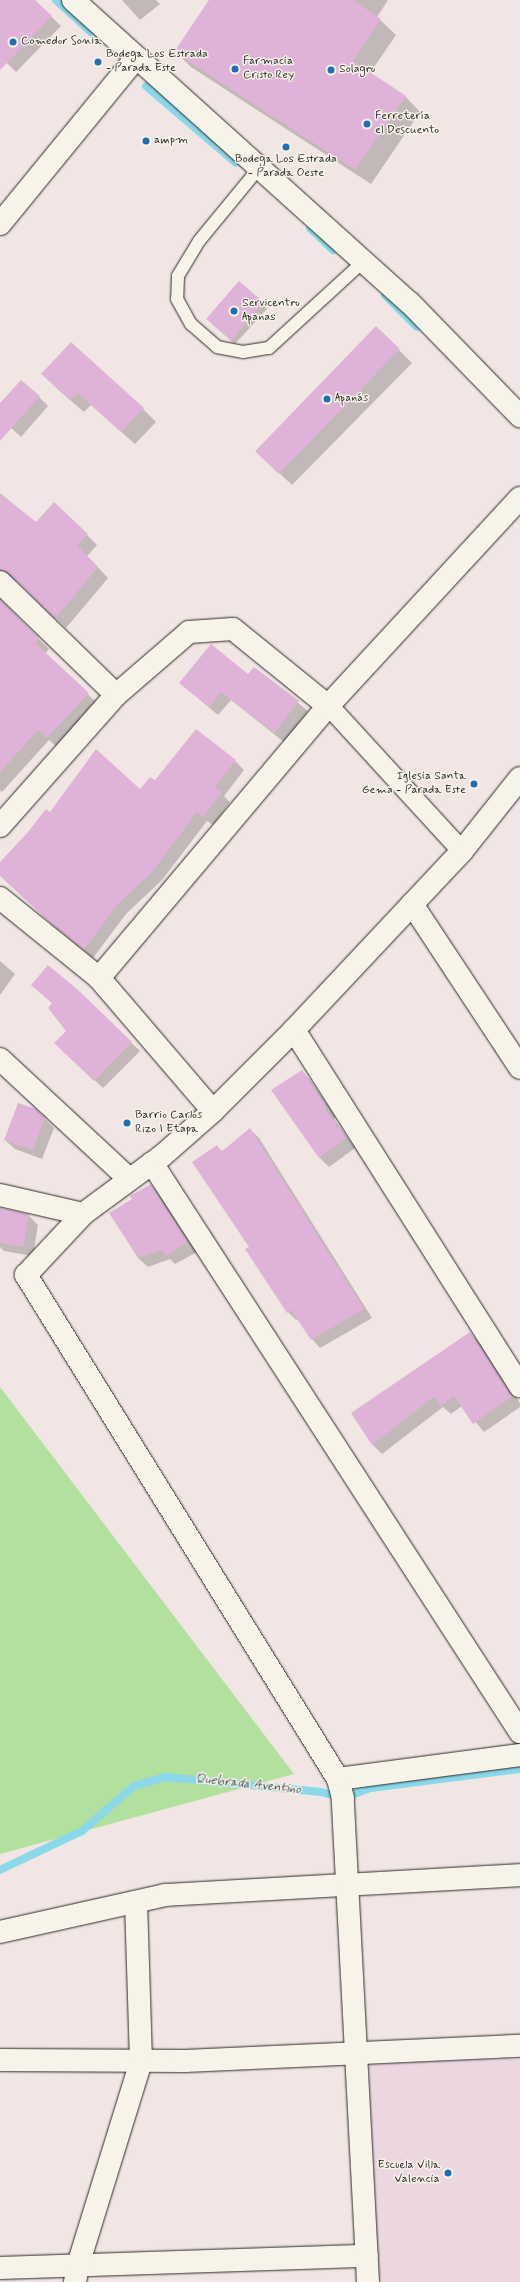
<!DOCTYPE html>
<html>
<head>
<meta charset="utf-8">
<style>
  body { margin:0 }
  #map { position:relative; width:520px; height:2282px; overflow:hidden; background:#f2e6e5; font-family:Mynerve,sans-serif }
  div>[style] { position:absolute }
  .built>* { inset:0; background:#ecd7e1; transform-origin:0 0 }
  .green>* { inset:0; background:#b2e09e }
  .shadow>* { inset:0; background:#0003 }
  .stream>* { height:8px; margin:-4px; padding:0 4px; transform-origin:4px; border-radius:4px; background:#8ad8e8 }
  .building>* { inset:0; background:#dfb3d7; transform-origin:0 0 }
  .roads { filter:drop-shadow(0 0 1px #2b2b2b) drop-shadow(0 0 1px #2b2b2b) }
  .service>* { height:12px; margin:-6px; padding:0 6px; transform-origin:6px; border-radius:6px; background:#f7f3e8 }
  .pedestrian>* { height:19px; margin:-9.5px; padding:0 9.5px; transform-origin:9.5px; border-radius:9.5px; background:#f7f3e8 }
  .minor>* { height:22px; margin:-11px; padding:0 11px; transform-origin:11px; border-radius:11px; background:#f7f3e8 }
  .tertiary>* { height:22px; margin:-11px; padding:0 11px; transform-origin:11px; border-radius:11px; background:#f7f3e8 }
  .primary>* { height:22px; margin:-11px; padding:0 11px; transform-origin:11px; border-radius:11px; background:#f7f3e8 }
  .dots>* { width:11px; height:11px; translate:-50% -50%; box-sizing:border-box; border:2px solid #f7f3e8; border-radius:50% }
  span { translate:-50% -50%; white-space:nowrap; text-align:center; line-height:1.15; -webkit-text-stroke:3px #f7f3e8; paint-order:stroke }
  .poi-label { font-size:12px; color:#2b2b2b }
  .left { translate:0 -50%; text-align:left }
  .right { translate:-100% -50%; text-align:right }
  .water-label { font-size:13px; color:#43565a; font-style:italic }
</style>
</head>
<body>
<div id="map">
  <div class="built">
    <i style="left:520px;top:2059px;width:223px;height:151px;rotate:90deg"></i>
  </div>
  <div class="green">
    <i style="clip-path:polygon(0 1387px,294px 1774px,0 1854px)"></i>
  </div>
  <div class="shadow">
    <i style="clip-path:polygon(0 0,34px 0,61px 26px,16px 72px,0 56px)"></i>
    <i style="clip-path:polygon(122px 0,156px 0,160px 4px,140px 20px)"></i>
    <i style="clip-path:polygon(210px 0,388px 0,377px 17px,396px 35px,370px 73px,405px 96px,420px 112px,371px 184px,191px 67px,176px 52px)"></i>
    <i style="clip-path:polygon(263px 304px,267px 309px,235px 344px,211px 323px)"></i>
    <i style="clip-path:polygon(376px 327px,412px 363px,292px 485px,269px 463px)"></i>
    <i style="clip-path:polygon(55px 387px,143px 409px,156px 422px,135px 444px,91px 405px,84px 412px)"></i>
    <i style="clip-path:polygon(39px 397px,48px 406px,21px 437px,0 418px,0 405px)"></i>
    <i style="clip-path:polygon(0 494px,36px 523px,87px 535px,97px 545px,87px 556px,108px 578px,66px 628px,20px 583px,14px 580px,7px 580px,0 586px)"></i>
    <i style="clip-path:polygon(0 598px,1px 602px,49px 649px,45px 654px,98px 704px,58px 748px,49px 740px,2px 792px,0 790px)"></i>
    <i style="clip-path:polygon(254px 668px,308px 711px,284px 742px,231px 700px,218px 715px,180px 683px,248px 676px)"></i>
    <i style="clip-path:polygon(235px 761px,244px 770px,224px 796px,230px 802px,213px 825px,207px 821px,162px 880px,126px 914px,93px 958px,54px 926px,0 875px,0 863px,155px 781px)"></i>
    <i style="clip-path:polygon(0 961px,15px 974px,0 995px)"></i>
    <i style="clip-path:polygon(32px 985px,76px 990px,140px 1051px,103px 1088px,64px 1051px,67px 1031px,53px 1004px)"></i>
    <i style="clip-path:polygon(302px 1071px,311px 1081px,336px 1117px,334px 1119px,355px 1148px,329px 1167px,319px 1157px)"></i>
    <i style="clip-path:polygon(44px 1118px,54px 1128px,42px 1159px,15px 1149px,5px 1140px)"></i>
    <i style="clip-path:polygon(250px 1129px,259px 1138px,372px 1318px,320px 1348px,312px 1339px,298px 1319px,296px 1320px,288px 1312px,250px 1247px,217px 1146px,223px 1152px)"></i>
    <i style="clip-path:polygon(150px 1185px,160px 1194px,197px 1252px,175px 1264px,170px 1259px,148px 1267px,138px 1258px,133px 1199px)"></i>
    <i style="clip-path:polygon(0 1211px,28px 1215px,38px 1225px,33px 1256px,4px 1251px,0 1247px)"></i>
    <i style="clip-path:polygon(470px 1333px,479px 1342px,520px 1403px,520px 1407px,484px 1432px,462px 1406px,451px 1414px,443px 1407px,382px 1454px,373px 1445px,353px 1414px)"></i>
  </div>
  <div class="stream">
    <i style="left:56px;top:0;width:50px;rotate:42.6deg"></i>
    <i style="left:146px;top:86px;width:118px;rotate:40.5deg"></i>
    <i style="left:310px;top:228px;width:32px;rotate:44deg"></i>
    <i style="left:385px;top:295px;width:45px;rotate:45deg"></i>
    <i style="left:0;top:1870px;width:91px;rotate:-25.4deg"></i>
    <i style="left:82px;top:1831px;width:69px;rotate:-40.9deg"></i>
    <i style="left:134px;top:1786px;width:33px;rotate:-16deg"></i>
    <i style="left:166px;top:1777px;width:156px;rotate:5.5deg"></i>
    <i style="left:321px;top:1792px;width:23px;rotate:15deg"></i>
    <i style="left:343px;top:1798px;width:30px;rotate:-20deg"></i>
    <i style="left:371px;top:1788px;width:150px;rotate:-7.3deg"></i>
  </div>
  <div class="building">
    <i style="clip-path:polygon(0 0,35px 0,52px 16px,0 70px)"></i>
    <i style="clip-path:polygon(209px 0,353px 0,381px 19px,353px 61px,406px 96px,355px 170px,174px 52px)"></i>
    <i style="left:239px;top:281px;width:33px;height:50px;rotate:41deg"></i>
    <i style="left:376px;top:326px;width:33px;height:174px;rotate:44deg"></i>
    <i style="clip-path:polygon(71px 342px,144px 408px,121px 432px,78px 393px,70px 400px,41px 374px)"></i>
    <i style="clip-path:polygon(21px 380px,40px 396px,0 441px,0 403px)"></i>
    <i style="clip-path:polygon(0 493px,36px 522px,54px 502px,88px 534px,77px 545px,98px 567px,55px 619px,9px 573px,0 570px)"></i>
    <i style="clip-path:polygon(0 599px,39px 638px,35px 643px,89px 693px,47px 738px,38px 730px,0 772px)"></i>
    <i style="clip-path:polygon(211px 644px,248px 674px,254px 667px,299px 701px,274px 733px,221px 692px,209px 707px,179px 683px)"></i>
    <i style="clip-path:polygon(196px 729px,236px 760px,215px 787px,222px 792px,203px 817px,197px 812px,153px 871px,117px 905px,84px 950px,44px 917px,0 876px,0 862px,28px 832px,46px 809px,50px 812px,96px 749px,140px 789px,150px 777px,155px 780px)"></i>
    <i style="clip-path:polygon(48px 965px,77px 989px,132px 1042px,94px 1081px,54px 1043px,66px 1031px,48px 1008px,52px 1003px,31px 985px)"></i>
    <i style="clip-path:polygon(302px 1070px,327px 1108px,325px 1109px,346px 1138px,319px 1158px,271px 1090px)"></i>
    <i style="clip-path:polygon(18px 1103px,36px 1109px,45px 1118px,33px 1150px,4px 1140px)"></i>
    <i style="clip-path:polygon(250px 1128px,364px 1309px,311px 1340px,291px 1310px,287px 1313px,245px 1249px,249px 1247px,192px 1162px,217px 1145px,221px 1152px)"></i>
    <i style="clip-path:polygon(151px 1184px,188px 1242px,165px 1256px,162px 1250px,138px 1258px,109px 1213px,132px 1199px,130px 1196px)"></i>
    <i style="clip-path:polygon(0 1208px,29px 1214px,23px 1247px,0 1243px)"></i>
    <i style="clip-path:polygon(470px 1332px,513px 1396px,473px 1424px,454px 1396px,441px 1406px,434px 1397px,372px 1445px,351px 1413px)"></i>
  </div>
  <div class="roads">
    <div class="service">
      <i style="left:259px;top:168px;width:94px;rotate:129.4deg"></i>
      <i style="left:199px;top:241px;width:41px;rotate:121deg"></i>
      <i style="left:178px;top:276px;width:23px;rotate:92deg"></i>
      <i style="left:177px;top:299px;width:29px;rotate:61deg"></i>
      <i style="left:191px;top:324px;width:35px;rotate:41deg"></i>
      <i style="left:217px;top:347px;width:26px;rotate:11deg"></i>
      <i style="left:243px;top:352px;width:26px;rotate:-9deg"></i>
      <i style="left:269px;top:348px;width:127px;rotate:-42.5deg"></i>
    </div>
    <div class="pedestrian">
      <i style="left:329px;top:706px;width:197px;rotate:47.5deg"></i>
    </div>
    <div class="minor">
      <i style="left:0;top:224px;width:215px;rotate:-50.7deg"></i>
      <i style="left:0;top:582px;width:162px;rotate:44.2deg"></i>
      <i style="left:0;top:826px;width:175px;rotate:-48.5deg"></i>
      <i style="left:116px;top:695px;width:96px;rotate:-40.8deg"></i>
      <i style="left:189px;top:632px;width:44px;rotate:-3.9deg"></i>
      <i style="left:233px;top:629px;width:122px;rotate:39deg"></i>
      <i style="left:0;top:898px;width:127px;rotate:38.9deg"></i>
      <i style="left:99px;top:978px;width:175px;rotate:49.4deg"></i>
      <i style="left:412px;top:904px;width:196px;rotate:56.6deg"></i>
      <i style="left:99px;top:978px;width:356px;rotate:-49.9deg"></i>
      <i style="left:328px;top:706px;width:283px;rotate:-47.3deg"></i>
      <i style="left:294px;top:1030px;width:422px;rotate:57.6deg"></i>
      <i style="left:0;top:1059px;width:176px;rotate:42.9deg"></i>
      <i style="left:152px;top:1163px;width:678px;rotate:57.11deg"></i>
      <i style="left:0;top:1195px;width:85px;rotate:12.9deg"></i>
      <i style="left:338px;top:1779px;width:184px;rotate:-7.5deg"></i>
      <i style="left:0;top:1932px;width:169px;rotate:-12.6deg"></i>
      <i style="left:165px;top:1895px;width:356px;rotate:-3.2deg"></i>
      <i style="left:0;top:2060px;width:185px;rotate:0.3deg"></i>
      <i style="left:185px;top:2061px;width:335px;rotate:-2.6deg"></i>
      <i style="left:0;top:2268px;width:367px;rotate:-1.9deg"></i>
      <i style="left:75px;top:2282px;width:17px;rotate:-80deg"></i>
      <i style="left:78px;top:2265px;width:214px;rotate:-72.8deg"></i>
      <i style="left:141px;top:2061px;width:159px;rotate:-91.8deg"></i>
    </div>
    <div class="tertiary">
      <i style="left:368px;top:2282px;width:485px;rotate:-93deg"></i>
      <i style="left:343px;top:1798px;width:20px;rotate:-105deg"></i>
      <i style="left:338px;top:1779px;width:593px;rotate:-121.76deg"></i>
      <i style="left:26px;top:1275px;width:83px;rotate:-46.9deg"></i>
      <i style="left:83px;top:1214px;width:98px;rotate:-36.3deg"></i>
      <i style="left:162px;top:1156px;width:68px;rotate:-41.4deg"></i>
      <i style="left:213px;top:1111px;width:115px;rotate:-45deg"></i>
      <i style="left:294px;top:1030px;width:245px;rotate:-46.8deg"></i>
      <i style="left:462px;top:851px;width:93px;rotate:-51.5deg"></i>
    </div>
    <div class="primary">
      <i style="left:73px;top:0;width:453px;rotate:42deg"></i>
      <i style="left:410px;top:303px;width:158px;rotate:45.8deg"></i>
    </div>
  </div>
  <div class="dots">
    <i style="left:13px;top:42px;background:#1f6fb2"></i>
    <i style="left:98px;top:62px;background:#1f6fb2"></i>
    <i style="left:235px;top:69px;background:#1f6fb2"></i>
    <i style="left:331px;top:70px;background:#1f6fb2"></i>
    <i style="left:367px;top:124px;background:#1f6fb2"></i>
    <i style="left:146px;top:141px;background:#1f6fb2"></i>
    <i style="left:286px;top:147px;background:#1f6fb2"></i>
    <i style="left:234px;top:311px;background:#1f6fb2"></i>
    <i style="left:327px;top:399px;background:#1f6fb2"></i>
    <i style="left:474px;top:784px;background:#1f6fb2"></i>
    <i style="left:127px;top:1123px;background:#1f6fb2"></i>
    <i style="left:448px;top:2173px;background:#1f6fb2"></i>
  </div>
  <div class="poi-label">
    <span class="left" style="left:21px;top:42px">Comedor Sonia</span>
    <span class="left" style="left:106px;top:62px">Bodega Los Estrada<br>- Parada Este</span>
    <span class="left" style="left:243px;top:69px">Farmacia<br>Cristo Rey</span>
    <span class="left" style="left:339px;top:70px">Solagro</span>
    <span class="left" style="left:375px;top:124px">Ferretería<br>el Descuento</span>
    <span class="left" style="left:154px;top:141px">ampm</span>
    <span style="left:286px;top:167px">Bodega Los Estrada<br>- Parada Oeste</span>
    <span class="left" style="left:242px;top:311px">Servicentro<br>Apanas</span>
    <span class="left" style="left:335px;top:399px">Apanás</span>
    <span class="right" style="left:466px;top:784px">Iglesia Santa<br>Gema - Parada Este</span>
    <span class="left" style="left:135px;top:1123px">Barrio Carlos<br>Rizo I Etapa</span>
    <span class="right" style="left:440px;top:2173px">Escuela Villa<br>Valencia</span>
  </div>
  <div class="water-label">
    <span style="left:248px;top:1785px;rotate:6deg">Quebrada Aventino</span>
  </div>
</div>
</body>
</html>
